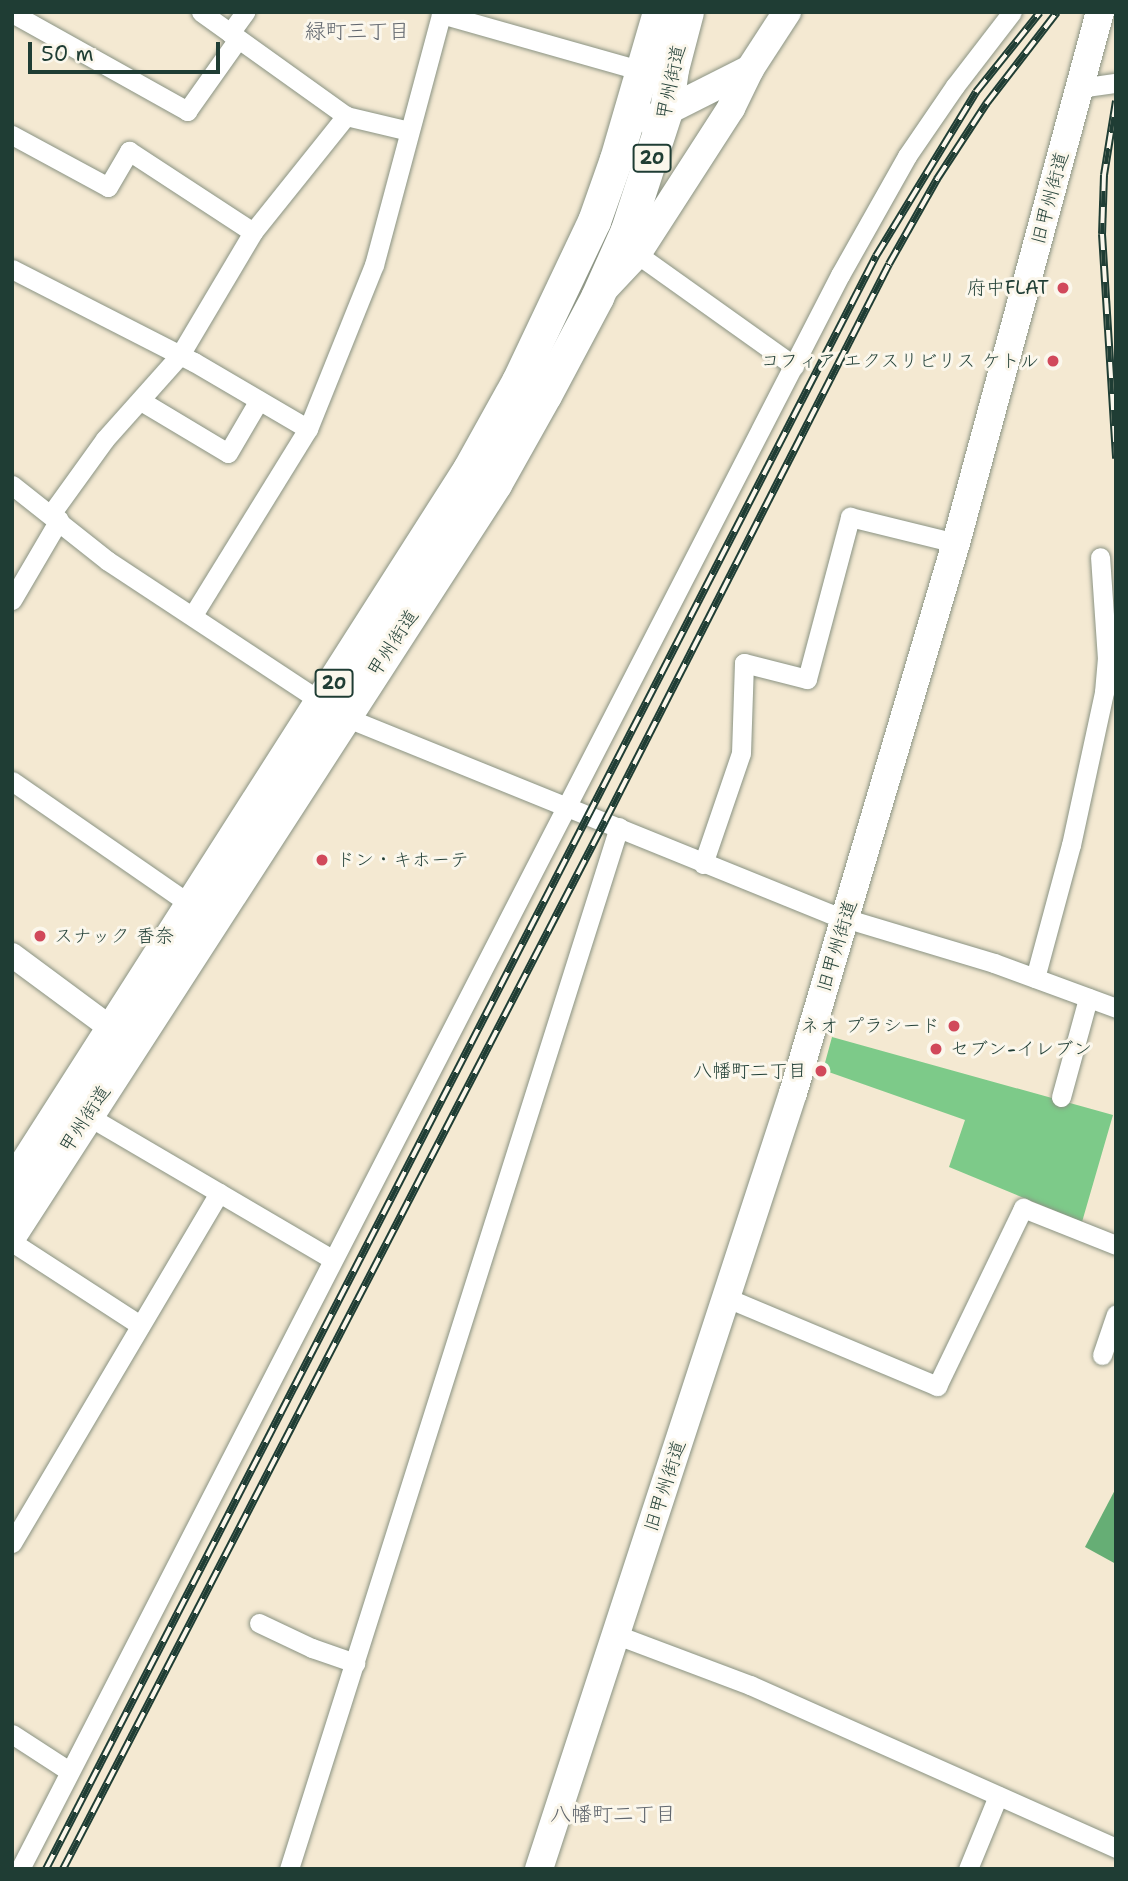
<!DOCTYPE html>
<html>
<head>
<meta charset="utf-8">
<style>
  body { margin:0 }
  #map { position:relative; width:1128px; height:1881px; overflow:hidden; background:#f4e9d2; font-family:"Shantell Sans","Klee One",sans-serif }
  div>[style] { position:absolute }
  .green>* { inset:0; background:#7dca89 }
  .forest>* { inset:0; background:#66ae75 }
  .roads { filter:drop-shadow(0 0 2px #8a9383) drop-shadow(0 0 2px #8a9383) }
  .minor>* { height:19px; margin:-9.5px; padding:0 9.5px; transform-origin:9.5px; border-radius:9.5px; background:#fff }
  .tertiary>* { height:24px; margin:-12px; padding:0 12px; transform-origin:12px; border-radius:12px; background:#fff }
  .secondary>* { height:28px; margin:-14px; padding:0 14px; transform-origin:14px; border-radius:14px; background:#fff }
  .trunk>* { height:33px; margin:-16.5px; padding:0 16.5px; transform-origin:16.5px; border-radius:16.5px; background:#fff }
  .rail>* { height:8px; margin-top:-4px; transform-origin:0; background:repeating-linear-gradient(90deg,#fbf7ec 0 16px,#1f3d34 0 32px); box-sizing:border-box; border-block:2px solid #1f3d34 }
  .dots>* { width:19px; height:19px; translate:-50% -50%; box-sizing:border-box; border:4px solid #fbf7ec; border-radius:50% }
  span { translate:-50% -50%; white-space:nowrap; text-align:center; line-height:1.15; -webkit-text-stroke:6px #fbf7ec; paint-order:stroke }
  .shield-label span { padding:2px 5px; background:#fbf7ec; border:2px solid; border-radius:5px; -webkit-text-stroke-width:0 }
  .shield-label { font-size:18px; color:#1f3d34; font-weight:700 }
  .street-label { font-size:19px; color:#1f3d34 }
  .poi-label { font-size:19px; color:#1f3d34 }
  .right { translate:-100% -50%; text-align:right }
  .left { translate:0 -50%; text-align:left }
  .neighbourhood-label { font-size:21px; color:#60666d }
  .frame { position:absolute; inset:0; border:14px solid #1f3d34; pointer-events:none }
  .scale { position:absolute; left:28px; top:42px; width:192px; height:32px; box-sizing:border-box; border:4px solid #1f3d34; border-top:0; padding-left:9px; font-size:21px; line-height:24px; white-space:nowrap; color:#1f3d34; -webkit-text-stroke:5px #fbf7ec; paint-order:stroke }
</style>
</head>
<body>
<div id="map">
  <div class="green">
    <i style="clip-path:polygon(832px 1037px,1113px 1115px,1082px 1222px,949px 1167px,965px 1120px,823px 1070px)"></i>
  </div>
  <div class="forest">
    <i style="clip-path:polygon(1116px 1488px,1116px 1564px,1085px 1547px)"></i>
  </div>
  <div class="roads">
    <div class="minor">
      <i style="left:201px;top:12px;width:178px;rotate:35.6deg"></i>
      <i style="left:346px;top:116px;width:65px;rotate:13.4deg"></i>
      <i style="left:12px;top:13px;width:201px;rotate:29.2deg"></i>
      <i style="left:187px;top:111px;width:88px;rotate:-54.7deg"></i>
      <i style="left:441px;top:14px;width:210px;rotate:15.8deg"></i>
      <i style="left:230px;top:33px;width:26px;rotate:-54deg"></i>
      <i style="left:1079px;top:88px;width:37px;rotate:-8deg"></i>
      <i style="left:12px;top:135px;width:109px;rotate:28.4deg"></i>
      <i style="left:108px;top:187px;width:42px;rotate:-59.7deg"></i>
      <i style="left:129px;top:151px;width:148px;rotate:33.2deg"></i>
      <i style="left:637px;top:254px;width:193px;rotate:35.5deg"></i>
      <i style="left:12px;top:269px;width:204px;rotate:27.1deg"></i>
      <i style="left:194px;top:362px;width:132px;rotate:30.4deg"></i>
      <i style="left:141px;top:401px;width:101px;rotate:30.9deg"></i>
      <i style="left:228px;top:453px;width:61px;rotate:-59.7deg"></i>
      <i style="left:12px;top:485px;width:122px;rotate:38.4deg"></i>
      <i style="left:108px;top:561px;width:284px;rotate:33.4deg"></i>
      <i style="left:345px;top:717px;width:524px;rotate:22.07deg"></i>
      <i style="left:831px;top:914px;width:170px;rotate:16.7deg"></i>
      <i style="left:994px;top:963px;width:130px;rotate:20.2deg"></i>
      <i style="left:51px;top:514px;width:92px;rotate:-54.2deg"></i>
      <i style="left:105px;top:439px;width:113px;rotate:-48.2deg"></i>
      <i style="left:180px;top:355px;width:143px;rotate:-59.3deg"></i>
      <i style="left:253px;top:232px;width:149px;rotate:-51.3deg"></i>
      <i style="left:12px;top:600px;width:93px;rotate:-59.6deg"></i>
      <i style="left:193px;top:615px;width:219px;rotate:-58.3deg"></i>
      <i style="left:308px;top:429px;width:177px;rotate:-68.1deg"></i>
      <i style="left:374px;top:265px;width:262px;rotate:-75deg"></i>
      <i style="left:12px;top:781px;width:218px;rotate:34.7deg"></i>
      <i style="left:703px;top:864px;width:117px;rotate:-71.1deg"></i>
      <i style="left:741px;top:753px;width:90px;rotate:-88.1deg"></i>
      <i style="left:744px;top:663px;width:65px;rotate:14.3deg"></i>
      <i style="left:807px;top:679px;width:168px;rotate:-75.1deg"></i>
      <i style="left:850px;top:517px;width:109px;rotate:13.8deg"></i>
      <i style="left:1035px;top:978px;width:138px;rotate:-74.9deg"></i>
      <i style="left:1071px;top:845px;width:157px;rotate:-77.8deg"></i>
      <i style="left:1104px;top:692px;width:33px;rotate:-85deg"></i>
      <i style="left:1107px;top:659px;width:102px;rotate:-93.9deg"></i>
      <i style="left:1061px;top:1097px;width:103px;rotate:-74.7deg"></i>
      <i style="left:78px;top:1110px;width:294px;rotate:30.4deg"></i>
      <i style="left:12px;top:1242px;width:153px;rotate:33deg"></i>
      <i style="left:727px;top:1298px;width:228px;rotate:22.7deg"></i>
      <i style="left:937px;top:1386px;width:198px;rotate:-64.2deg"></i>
      <i style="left:1023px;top:1208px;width:100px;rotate:21.7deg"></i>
      <i style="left:1102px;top:1355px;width:43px;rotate:-71.1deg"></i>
      <i style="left:12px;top:1543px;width:407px;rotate:-59.4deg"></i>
      <i style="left:259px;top:1623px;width:59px;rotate:25.3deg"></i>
      <i style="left:312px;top:1648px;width:46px;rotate:19.2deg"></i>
      <i style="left:617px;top:1635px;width:142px;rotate:20.6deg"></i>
      <i style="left:750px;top:1685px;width:401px;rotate:24deg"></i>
      <i style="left:12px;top:1734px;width:68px;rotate:33deg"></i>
      <i style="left:20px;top:1869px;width:1793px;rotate:-62.78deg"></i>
      <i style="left:840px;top:275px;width:137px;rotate:-60.6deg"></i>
      <i style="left:907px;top:156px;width:85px;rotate:-55.6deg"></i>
      <i style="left:955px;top:86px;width:93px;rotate:-52.4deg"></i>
      <i style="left:289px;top:1869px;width:1093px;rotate:-72.43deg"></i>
      <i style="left:968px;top:1869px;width:79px;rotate:-67.7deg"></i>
    </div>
    <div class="tertiary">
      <i style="left:12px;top:955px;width:139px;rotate:36.5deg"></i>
    </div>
    <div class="secondary">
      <i style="left:649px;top:120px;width:113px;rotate:-26.8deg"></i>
      <i style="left:606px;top:287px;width:45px;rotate:-46.8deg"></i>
      <i style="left:637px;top:254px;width:174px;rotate:-57.2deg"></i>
      <i style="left:731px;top:108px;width:43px;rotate:-64deg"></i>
      <i style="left:750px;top:69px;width:68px;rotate:-57deg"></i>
      <i style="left:539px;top:1869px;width:817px;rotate:-71.88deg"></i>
      <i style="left:793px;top:1093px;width:574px;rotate:-73.49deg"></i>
      <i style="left:956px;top:543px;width:550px;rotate:-74.83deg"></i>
    </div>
    <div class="trunk">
      <i style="left:12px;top:1185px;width:849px;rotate:-57.45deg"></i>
      <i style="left:469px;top:469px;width:101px;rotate:-60.9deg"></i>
      <i style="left:518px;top:381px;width:177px;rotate:-64.6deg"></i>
      <i style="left:594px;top:221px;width:66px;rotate:-70.5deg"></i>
      <i style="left:616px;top:159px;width:153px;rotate:-73.7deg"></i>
      <i style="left:12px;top:1231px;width:890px;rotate:-57.11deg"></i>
      <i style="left:495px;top:484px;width:102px;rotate:-60.7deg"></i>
      <i style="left:545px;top:395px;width:111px;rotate:-62deg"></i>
      <i style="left:597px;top:297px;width:73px;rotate:-65.9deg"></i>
      <i style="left:627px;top:230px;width:125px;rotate:-71.9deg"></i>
      <i style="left:666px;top:111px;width:42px;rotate:-81.9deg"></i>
      <i style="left:672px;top:69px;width:59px;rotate:-75.3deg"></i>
    </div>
  </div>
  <div class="rail">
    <i style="left:1116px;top:101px;width:75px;rotate:99.2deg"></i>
    <i style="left:1104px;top:175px;width:59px;rotate:91.9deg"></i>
    <i style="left:1102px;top:234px;width:225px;rotate:86.4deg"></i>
    <i style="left:46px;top:1869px;width:1814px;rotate:-62.77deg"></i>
    <i style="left:876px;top:256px;width:192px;rotate:-58.6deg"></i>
    <i style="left:976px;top:92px;width:102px;rotate:-51.3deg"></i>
    <i style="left:63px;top:1869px;width:1180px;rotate:-62.65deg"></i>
    <i style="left:605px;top:821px;width:625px;rotate:-62.98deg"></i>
    <i style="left:889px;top:264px;width:98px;rotate:-60.5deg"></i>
    <i style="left:937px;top:179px;width:90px;rotate:-56.8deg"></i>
    <i style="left:986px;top:104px;width:116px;rotate:-52.3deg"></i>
  </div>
  <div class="dots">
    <i style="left:1063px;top:288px;background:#d1495b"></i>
    <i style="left:1053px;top:361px;background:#d1495b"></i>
    <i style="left:322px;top:860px;background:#d1495b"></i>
    <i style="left:40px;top:936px;background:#d1495b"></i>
    <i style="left:954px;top:1026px;background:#d1495b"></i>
    <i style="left:936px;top:1049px;background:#d1495b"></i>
    <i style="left:821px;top:1071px;background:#d1495b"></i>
  </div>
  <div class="shield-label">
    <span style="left:652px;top:158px">20</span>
    <span style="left:334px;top:683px">20</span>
  </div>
  <div class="street-label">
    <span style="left:671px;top:82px;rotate:-78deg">甲州街道</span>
    <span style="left:1050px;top:198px;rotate:-75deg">旧甲州街道</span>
    <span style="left:393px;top:643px;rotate:-57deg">甲州街道</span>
    <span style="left:837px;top:946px;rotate:-73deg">旧甲州街道</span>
    <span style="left:85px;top:1119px;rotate:-57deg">甲州街道</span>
    <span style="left:665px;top:1486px;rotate:-72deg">旧甲州街道</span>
  </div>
  <div class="poi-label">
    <span class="right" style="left:1049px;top:288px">府中FLAT</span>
    <span class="right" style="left:1039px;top:361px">コフィア エクスリビリス ケトル</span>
    <span class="left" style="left:336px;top:860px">ドン・キホーテ</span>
    <span class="left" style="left:54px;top:936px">スナック 香奈</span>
    <span class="right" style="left:940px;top:1026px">ネオ プラシード</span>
    <span class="left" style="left:950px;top:1049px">セブン-イレブン</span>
    <span class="right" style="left:807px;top:1071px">八幡町二丁目</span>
  </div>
  <div class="neighbourhood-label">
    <span style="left:357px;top:31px">緑町三丁目</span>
    <span style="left:613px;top:1814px">八幡町二丁目</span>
  </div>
  <div class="frame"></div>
  <div class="scale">50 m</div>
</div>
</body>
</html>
